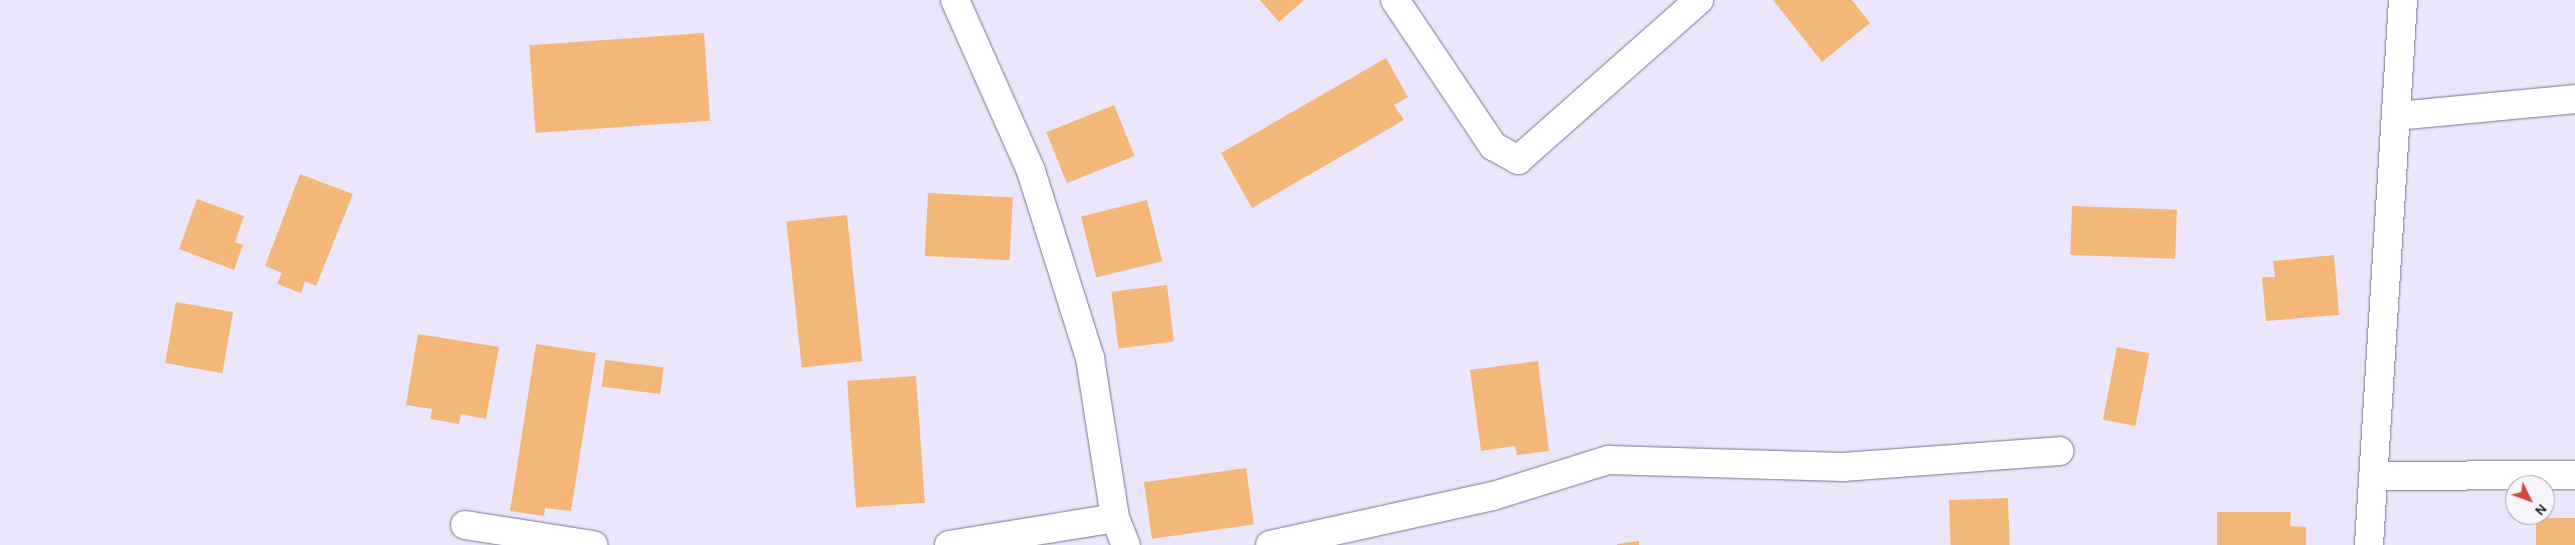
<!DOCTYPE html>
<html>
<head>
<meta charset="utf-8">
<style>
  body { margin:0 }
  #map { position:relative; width:2575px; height:545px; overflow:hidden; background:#ebe6fb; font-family:Karla,sans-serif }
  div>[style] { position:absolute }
  .building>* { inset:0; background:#f3b879; transform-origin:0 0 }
  .roads { filter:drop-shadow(0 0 1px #7a748c) drop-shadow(0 0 1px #7a748c) }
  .street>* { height:28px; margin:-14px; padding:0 14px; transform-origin:14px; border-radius:14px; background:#fff }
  span { translate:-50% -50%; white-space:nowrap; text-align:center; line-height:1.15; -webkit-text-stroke:4px #f7f5fb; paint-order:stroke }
  .north { position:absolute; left:2505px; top:475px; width:50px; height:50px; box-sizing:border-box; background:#f7f5fb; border:1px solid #9f9da4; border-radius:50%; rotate:132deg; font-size:14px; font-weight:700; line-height:20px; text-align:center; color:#1a1821 }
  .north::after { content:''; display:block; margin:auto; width:18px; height:22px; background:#d64939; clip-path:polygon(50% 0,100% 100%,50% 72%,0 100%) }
</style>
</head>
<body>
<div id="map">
  <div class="building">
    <i style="clip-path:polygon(1260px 0,1304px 0,1279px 22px)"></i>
    <i style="clip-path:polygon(1773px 0,1852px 0,1870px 23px,1822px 62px)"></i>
    <i style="left:704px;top:33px;width:88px;height:175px;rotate:86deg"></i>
    <i style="clip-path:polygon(1386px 58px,1408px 97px,1394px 105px,1404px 120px,1252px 208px,1221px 153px)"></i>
    <i style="left:1114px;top:105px;width:55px;height:73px;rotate:68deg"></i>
    <i style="clip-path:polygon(300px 174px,353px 194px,316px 286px,305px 281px,301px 293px,277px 284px,282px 273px,265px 266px)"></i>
    <i style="left:928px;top:193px;width:85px;height:63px;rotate:3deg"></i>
    <i style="clip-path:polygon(197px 199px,244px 216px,235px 242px,243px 245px,234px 270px,179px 249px)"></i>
    <i style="left:1147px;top:200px;width:63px;height:68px;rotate:76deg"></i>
    <i style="left:2072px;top:206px;width:105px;height:49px;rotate:2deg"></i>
    <i style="left:847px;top:215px;width:147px;height:61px;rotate:84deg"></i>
    <i style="clip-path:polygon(2334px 255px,2339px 315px,2266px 321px,2262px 277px,2275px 277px,2273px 261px)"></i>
    <i style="left:1167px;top:285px;width:57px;height:56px;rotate:83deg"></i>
    <i style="left:176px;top:302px;width:58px;height:62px;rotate:10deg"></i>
    <i style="clip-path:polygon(418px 334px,499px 347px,486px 419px,461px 414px,459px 424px,430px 419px,432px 409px,406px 405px)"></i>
    <i style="clip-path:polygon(536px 344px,596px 353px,571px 511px,545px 508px,544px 516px,510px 511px)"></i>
    <i style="left:2117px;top:347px;width:33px;height:74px;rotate:11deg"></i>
    <i style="left:605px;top:360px;width:59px;height:27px;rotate:7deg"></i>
    <i style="clip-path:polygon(1538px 361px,1549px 451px,1517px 455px,1515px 446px,1481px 451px,1470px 370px)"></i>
    <i style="left:916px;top:376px;width:127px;height:69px;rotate:86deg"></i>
    <i style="left:1246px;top:468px;width:57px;height:103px;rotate:82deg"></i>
    <i style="left:2008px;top:498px;width:47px;height:59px;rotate:88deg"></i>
    <i style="clip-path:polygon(2217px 512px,2291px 512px,2290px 526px,2306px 527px,2306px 545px,2217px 545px)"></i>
    <i style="left:2536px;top:518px;width:39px;height:27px"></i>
    <i style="clip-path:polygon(1639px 541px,1639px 545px,1617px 545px,1617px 544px)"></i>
  </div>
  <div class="roads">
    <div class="street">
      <i style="left:955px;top:0;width:187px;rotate:66deg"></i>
      <i style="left:1031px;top:171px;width:196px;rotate:72.5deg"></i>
      <i style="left:1090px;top:358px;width:162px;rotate:81.1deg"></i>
      <i style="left:1395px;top:0;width:176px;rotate:56.1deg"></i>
      <i style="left:1493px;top:146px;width:29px;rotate:29deg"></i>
      <i style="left:1518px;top:160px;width:242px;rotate:-41.5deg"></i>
      <i style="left:2396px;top:116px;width:180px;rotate:-5.4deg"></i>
      <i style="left:2373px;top:476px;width:202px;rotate:-0.3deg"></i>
      <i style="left:465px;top:525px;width:130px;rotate:8.9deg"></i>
      <i style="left:949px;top:545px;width:168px;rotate:-9.2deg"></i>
      <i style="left:1115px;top:518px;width:29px;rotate:68deg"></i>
      <i style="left:1270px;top:545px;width:228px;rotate:-12.4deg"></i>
      <i style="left:1493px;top:496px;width:121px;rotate:-17.4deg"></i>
      <i style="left:1608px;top:460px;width:235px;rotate:1.7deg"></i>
      <i style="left:1843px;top:467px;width:217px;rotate:-4.2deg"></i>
      <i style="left:2369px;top:545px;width:546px;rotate:-86.43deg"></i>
    </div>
  </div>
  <div class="north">N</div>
</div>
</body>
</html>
